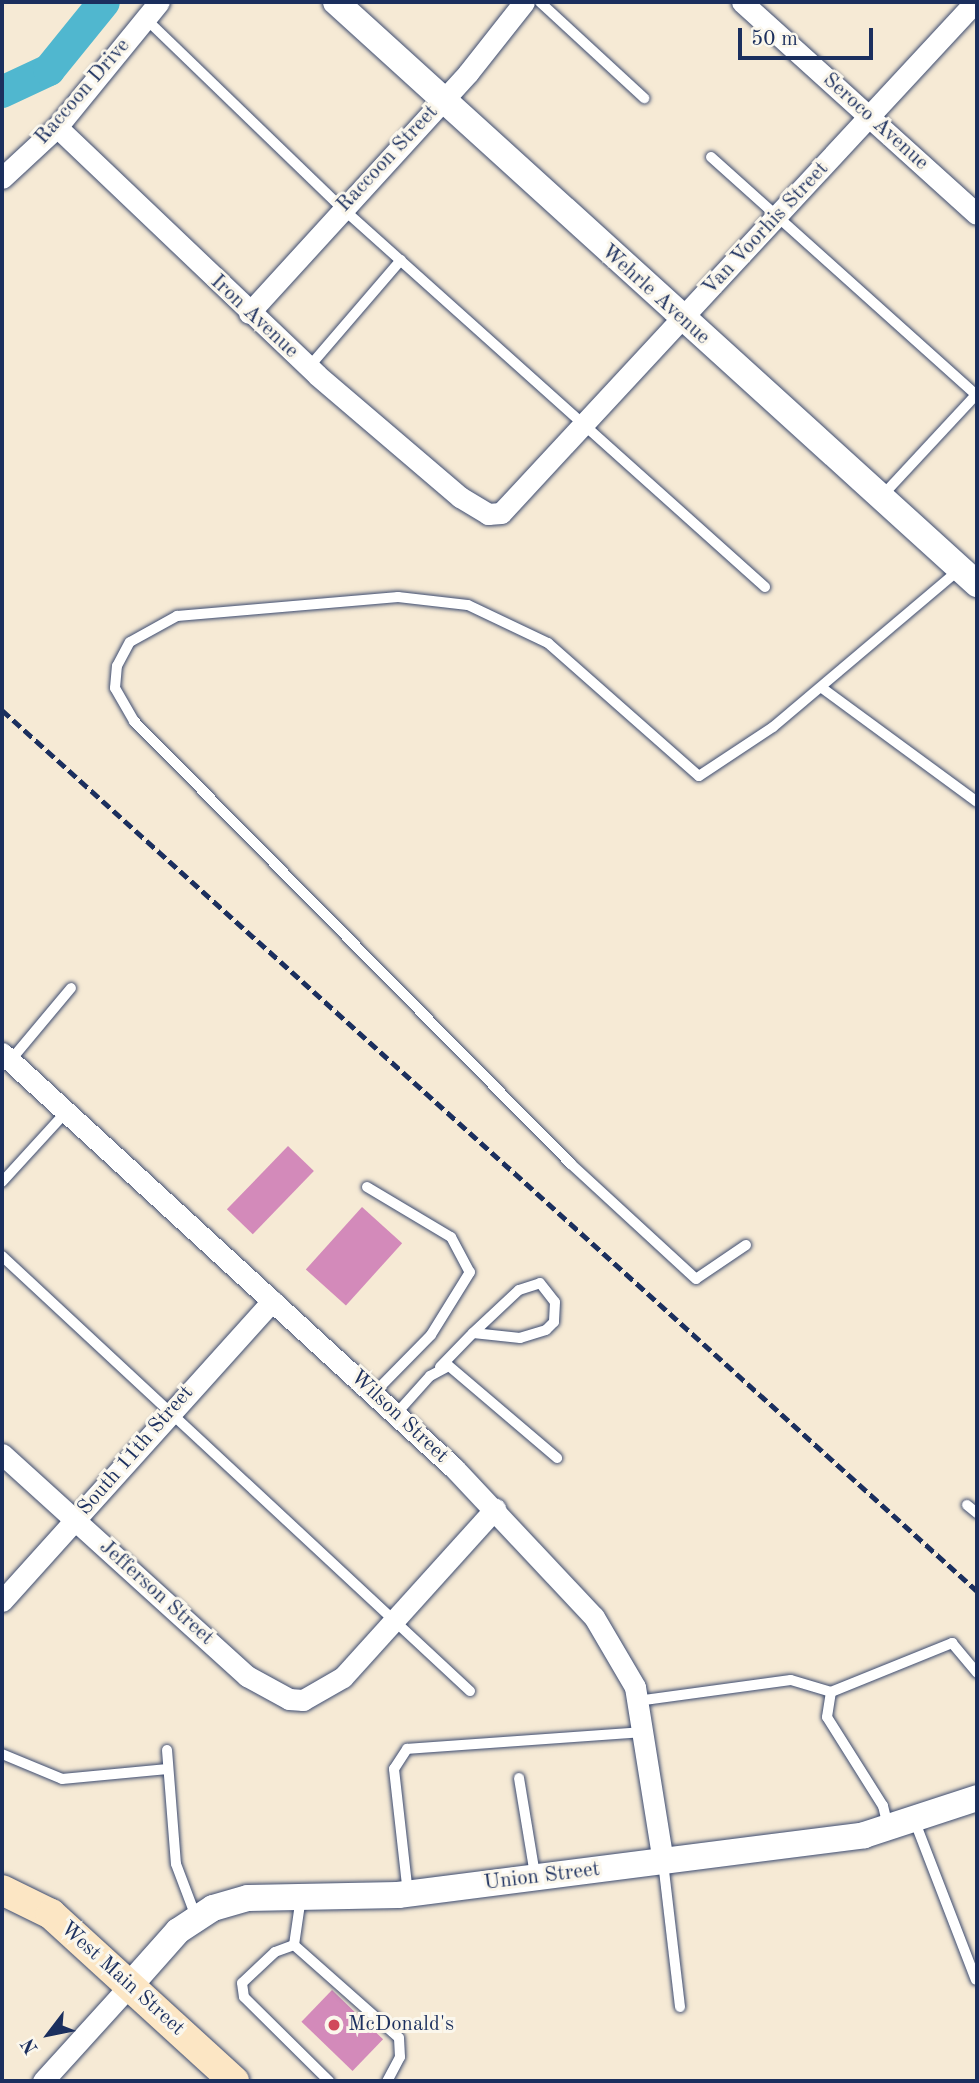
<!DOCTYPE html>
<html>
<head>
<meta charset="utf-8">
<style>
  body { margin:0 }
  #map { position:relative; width:979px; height:2083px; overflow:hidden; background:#f6ead5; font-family:"Old Standard TT",serif }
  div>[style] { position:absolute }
  .river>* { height:32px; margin:-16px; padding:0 16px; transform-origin:16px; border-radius:16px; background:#50b7cf }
  .building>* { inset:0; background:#d38aba; transform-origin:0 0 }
  .roads { filter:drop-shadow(0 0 2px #3c4b70) drop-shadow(0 0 2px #3c4b70) }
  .service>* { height:10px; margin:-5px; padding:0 5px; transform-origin:5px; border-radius:5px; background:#fff }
  .minor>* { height:21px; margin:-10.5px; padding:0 10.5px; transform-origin:10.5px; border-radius:10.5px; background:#fff }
  .tertiary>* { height:26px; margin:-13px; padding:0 13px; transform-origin:13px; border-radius:13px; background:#fff }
  .secondary>* { height:30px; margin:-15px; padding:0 15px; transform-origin:15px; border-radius:15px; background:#fce6c4 }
  .rail>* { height:5px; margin-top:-2.5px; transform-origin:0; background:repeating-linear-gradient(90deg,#1b2f5e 0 10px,transparent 0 15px) }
  .dots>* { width:19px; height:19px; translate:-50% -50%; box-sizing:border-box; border:4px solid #fbf7ec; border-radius:50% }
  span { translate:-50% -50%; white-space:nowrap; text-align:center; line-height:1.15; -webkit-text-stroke:6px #fbf7ec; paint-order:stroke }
  .street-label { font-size:21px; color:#1b2f5e }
  .poi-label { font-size:21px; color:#1b2f5e }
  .left { translate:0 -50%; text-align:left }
  .frame { position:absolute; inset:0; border:4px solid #1b2f5e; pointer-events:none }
  .north { position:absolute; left:14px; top:1999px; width:70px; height:70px; -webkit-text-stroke:5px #fbf7ec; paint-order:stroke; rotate:238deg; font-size:19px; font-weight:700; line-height:28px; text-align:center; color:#1b2f5e }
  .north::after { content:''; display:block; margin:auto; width:24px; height:32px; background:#1b2f5e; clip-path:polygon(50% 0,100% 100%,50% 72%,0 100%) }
  .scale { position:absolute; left:738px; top:28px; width:135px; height:32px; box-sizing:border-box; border:4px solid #1b2f5e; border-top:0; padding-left:9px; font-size:21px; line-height:24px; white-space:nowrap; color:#1b2f5e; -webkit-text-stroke:5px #fbf7ec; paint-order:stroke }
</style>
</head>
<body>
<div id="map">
  <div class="river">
    <i style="left:2px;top:92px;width:52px;rotate:-25.1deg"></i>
    <i style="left:49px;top:70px;width:87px;rotate:-51deg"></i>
  </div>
  <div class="building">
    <i style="left:288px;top:1146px;width:36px;height:88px;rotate:44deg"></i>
    <i style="left:362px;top:1207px;width:54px;height:84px;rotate:42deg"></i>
    <i style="left:332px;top:1990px;width:71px;height:44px;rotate:44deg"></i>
  </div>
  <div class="roads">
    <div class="service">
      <i style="left:540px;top:2px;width:142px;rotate:42.7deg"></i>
      <i style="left:146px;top:19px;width:272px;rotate:44deg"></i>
      <i style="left:342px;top:208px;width:568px;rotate:41.86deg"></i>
      <i style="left:711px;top:157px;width:358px;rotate:41.9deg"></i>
      <i style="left:309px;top:367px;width:141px;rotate:-49.3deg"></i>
      <i style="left:882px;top:496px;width:138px;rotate:-47.1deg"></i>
      <i style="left:822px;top:688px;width:192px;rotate:36.3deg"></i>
      <i style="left:10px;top:1061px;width:95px;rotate:-50.1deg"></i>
      <i style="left:2px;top:1182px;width:93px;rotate:-47.6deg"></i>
      <i style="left:367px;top:1187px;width:98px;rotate:30.8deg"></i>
      <i style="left:451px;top:1237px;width:40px;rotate:62deg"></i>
      <i style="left:470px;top:1272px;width:74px;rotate:121.8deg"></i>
      <i style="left:431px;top:1335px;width:83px;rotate:134.5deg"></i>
      <i style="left:746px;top:1245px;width:60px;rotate:145.8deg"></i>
      <i style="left:696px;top:1279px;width:170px;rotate:-137.4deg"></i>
      <i style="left:571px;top:1164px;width:622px;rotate:-134.61deg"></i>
      <i style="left:134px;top:721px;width:38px;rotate:-120deg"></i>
      <i style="left:115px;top:688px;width:22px;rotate:-85deg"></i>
      <i style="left:117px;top:666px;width:27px;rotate:-62deg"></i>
      <i style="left:130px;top:642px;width:54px;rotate:-29deg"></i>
      <i style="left:177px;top:616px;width:222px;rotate:-4.9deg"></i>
      <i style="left:398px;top:597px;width:70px;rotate:6.5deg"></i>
      <i style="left:468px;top:605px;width:89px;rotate:25.4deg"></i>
      <i style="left:548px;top:643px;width:201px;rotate:41.4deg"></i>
      <i style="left:699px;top:776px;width:89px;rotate:-33.5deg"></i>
      <i style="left:773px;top:727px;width:246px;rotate:-40.2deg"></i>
      <i style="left:2px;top:1256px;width:639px;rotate:42.91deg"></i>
      <i style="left:540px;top:1283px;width:24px;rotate:52deg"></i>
      <i style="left:555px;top:1302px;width:20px;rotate:93deg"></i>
      <i style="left:554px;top:1322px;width:11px;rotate:135deg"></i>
      <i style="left:546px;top:1330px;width:27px;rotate:163deg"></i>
      <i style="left:520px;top:1338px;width:47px;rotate:-173.9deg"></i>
      <i style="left:473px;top:1333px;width:63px;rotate:-43.1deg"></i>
      <i style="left:519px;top:1290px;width:22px;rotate:-18deg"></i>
      <i style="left:440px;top:1367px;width:47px;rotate:-45.9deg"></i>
      <i style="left:396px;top:1414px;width:51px;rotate:-48.2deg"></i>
      <i style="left:430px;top:1376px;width:21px;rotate:-28deg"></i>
      <i style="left:449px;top:1366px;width:142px;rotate:40.4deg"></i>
      <i style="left:967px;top:1505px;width:13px;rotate:39deg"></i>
      <i style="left:637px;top:1701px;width:155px;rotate:-7.8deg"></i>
      <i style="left:791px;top:1680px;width:42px;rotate:16.7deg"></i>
      <i style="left:167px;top:1750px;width:114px;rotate:85.5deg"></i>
      <i style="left:176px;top:1864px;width:57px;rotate:69.3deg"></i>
      <i style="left:2px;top:1754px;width:65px;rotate:22.6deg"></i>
      <i style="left:62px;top:1779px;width:106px;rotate:-5.4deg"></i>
      <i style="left:519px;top:1778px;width:98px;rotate:80.6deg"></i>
      <i style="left:915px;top:1822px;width:169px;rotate:68.9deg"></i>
      <i style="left:888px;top:1826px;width:21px;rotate:-104deg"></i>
      <i style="left:883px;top:1806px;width:105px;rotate:-122.2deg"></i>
      <i style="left:827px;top:1717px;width:25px;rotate:-81deg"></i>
      <i style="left:831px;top:1692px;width:131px;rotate:-22deg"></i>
      <i style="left:952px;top:1643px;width:39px;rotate:50deg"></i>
      <i style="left:663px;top:1862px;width:146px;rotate:83.3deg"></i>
      <i style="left:408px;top:1894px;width:126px;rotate:-96.4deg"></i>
      <i style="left:394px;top:1769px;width:24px;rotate:-57deg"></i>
      <i style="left:407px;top:1749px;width:236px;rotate:-4.1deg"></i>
      <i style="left:294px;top:1945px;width:20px;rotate:160deg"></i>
      <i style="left:275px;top:1952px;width:45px;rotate:136.8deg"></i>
      <i style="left:242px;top:1983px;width:14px;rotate:82deg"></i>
      <i style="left:244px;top:1997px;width:120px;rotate:44.7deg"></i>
      <i style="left:294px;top:1945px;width:140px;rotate:41.5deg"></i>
      <i style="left:399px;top:2038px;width:19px;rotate:87deg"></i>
      <i style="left:400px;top:2057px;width:27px;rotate:118deg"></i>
      <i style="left:294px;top:1945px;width:49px;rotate:-81.7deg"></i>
    </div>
    <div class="minor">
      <i style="left:742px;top:2px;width:316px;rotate:42.1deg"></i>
      <i style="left:57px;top:127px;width:359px;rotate:43.6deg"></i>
      <i style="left:317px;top:375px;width:188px;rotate:40.5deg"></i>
      <i style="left:460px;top:497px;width:33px;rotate:31deg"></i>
      <i style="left:488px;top:514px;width:13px;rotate:-4deg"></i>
      <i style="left:501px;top:513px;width:697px;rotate:-47.15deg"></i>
      <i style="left:2px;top:178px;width:75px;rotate:-42.8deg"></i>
      <i style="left:57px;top:127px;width:161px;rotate:-50.8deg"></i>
      <i style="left:249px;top:313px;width:325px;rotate:-47.6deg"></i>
      <i style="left:468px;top:73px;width:90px;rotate:-51.7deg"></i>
      <i style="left:2px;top:1053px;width:614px;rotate:42.56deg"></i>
      <i style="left:454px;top:1468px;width:204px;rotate:46.8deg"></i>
      <i style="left:594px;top:1617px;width:81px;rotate:59.6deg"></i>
      <i style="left:635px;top:1687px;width:177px;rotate:80.9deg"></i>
      <i style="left:2px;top:1454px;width:331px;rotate:42.2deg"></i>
      <i style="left:247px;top:1676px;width:48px;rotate:28.7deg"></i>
      <i style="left:289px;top:1699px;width:14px;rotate:4deg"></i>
      <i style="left:303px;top:1700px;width:46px;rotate:-29.9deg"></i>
      <i style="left:343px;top:1677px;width:227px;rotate:-47.9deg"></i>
      <i style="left:2px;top:1601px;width:404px;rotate:-48deg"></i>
      <i style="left:43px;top:2081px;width:131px;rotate:-47.8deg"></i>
    </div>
    <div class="tertiary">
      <i style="left:336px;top:2px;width:866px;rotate:42.24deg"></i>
      <i style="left:131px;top:1984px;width:71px;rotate:-48.4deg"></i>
      <i style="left:178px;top:1931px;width:42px;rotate:-33.3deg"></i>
      <i style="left:213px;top:1908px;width:36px;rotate:-16deg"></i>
      <i style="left:248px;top:1898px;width:150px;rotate:-1.1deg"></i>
      <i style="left:398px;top:1895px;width:470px;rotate:-7.3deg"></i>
      <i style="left:864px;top:1835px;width:119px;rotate:-18.1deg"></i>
    </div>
    <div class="secondary">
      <i style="left:2px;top:1890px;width:55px;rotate:26.1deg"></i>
      <i style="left:51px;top:1914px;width:248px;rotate:42.4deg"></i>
    </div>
  </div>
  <div class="rail">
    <i style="left:2px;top:710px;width:1314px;rotate:42.1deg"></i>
  </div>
  <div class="dots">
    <i style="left:334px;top:2025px;background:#d1495b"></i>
  </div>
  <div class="street-label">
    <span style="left:83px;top:92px;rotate:-49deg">Raccoon Drive</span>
    <span style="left:875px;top:122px;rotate:42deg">Seroco Avenue</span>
    <span style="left:388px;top:159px;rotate:-47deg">Raccoon Street</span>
    <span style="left:766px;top:229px;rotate:-47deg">Van Voorhis Street</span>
    <span style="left:655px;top:295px;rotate:42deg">Wehrle Avenue</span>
    <span style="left:254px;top:317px;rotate:43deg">Iron Avenue</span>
    <span style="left:399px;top:1417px;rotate:43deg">Wilson Street</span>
    <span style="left:136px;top:1451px;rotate:-49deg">South 11th Street</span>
    <span style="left:156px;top:1593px;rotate:42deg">Jefferson Street</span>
    <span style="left:542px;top:1877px;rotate:-7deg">Union Street</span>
    <span style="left:122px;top:1979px;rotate:42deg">West Main Street</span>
  </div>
  <div class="poi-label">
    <span class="left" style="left:348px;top:2025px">McDonald's</span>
  </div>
  <div class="frame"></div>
  <div class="north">N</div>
  <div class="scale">50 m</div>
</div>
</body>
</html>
